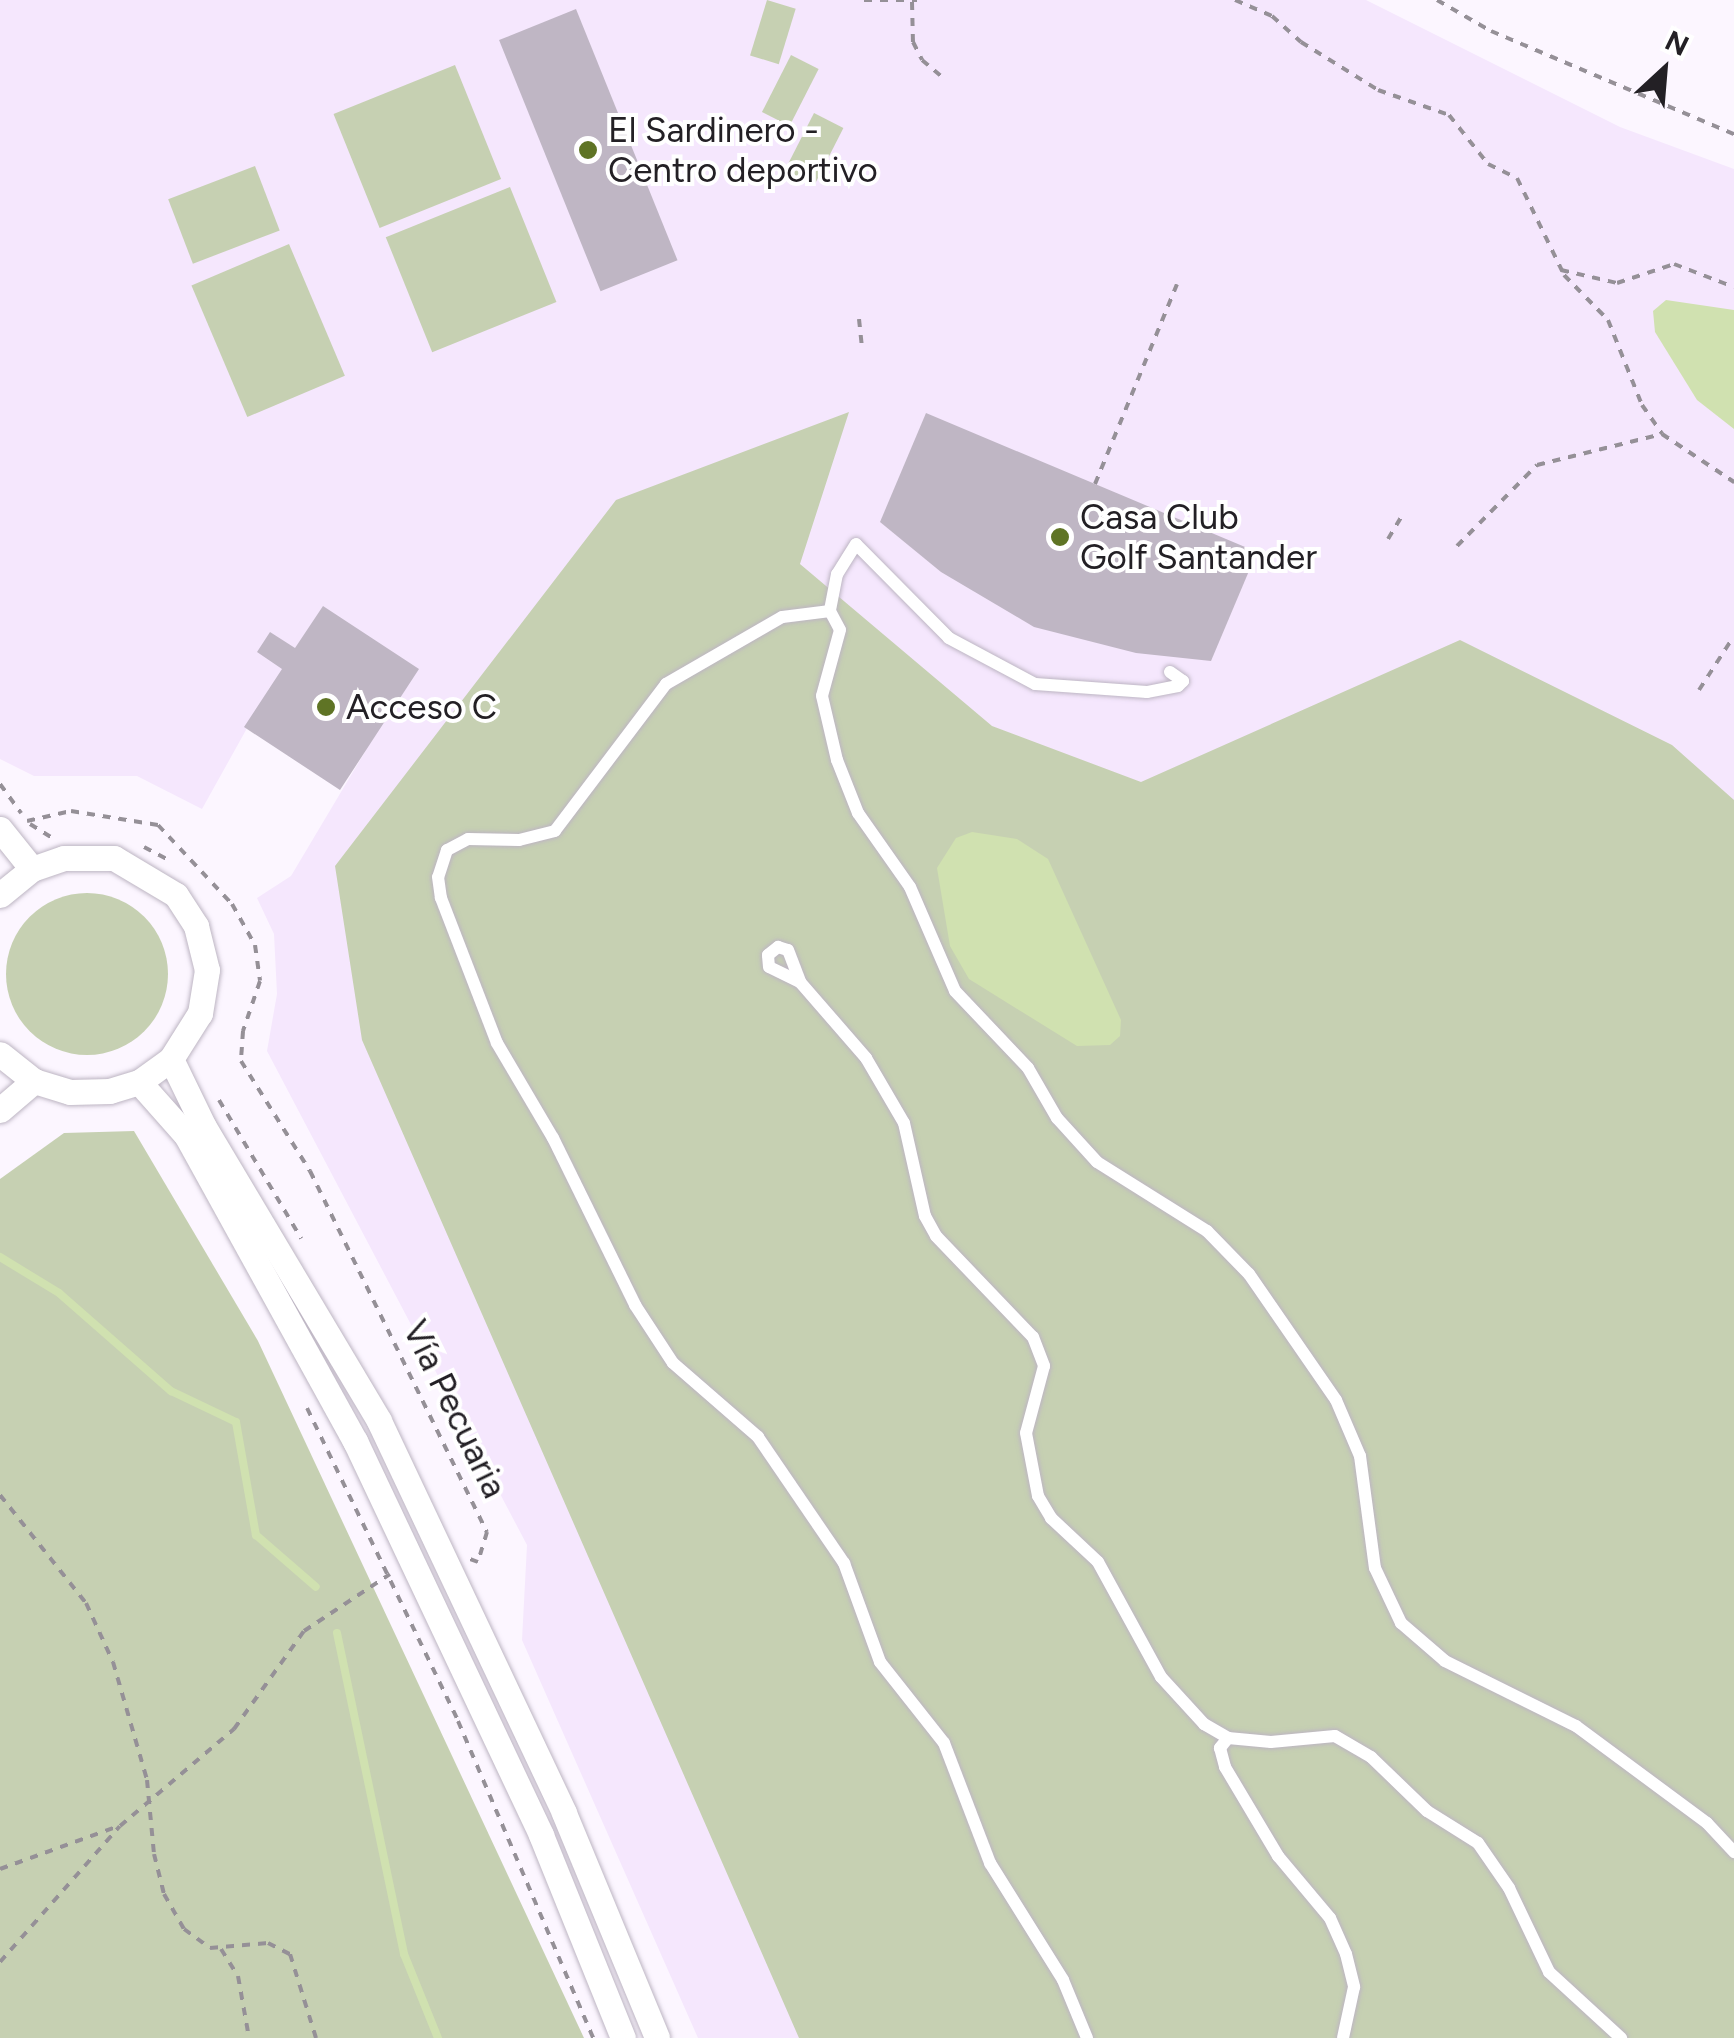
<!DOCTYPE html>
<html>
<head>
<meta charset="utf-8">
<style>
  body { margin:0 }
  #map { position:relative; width:1734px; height:2038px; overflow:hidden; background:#fcf6ff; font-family:Figtree,sans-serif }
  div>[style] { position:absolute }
  .built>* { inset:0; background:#f5e7fd }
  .green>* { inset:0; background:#c6d0b2; transform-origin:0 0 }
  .round { border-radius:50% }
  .water>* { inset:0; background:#d0e1b0 }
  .stream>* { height:8px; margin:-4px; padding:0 4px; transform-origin:4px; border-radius:4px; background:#d0e1b0 }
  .building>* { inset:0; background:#bfb6c4; transform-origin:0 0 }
  .path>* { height:4px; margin-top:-2px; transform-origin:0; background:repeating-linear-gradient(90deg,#959097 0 8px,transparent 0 16px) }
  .roads { filter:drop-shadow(0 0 2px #bdb5c3) drop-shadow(0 0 2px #bdb5c3) }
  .service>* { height:12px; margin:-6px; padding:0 6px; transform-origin:6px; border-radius:6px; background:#fff }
  .minor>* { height:25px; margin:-12.5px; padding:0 12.5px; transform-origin:12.5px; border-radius:12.5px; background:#fff }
  .dots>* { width:28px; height:28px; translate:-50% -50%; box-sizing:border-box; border:5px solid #fff; border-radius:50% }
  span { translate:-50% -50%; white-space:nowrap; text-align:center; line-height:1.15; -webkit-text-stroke:8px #fff; paint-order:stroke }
  .poi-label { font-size:35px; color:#232025 }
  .left { translate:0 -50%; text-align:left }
  .street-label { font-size:35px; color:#232025 }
  .north { position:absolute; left:1614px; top:20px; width:100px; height:100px; -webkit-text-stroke:8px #fff; paint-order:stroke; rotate:26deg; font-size:28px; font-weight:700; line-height:40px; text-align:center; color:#232025 }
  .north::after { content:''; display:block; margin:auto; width:35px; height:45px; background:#232025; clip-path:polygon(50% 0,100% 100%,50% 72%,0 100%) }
</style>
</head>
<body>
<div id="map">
  <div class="built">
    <i style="clip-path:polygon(0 0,1366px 0,1620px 127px,1734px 169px,1734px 2038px,698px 2038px,522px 1640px,527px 1545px,267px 1051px,277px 994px,274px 934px,257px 898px,291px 876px,366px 750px,270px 687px,202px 809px,137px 776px,34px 776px,0 759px)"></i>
  </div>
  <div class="green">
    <i style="left:767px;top:0;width:30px;height:58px;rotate:17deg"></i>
    <i style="left:791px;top:55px;width:31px;height:64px;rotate:27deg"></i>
    <i style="left:455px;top:65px;width:123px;height:131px;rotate:68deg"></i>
    <i style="left:814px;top:113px;width:33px;height:65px;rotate:27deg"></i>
    <i style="left:255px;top:166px;width:69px;height:93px;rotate:69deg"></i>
    <i style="left:510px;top:187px;width:124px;height:134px;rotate:68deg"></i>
    <i style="left:289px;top:244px;width:143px;height:106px;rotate:67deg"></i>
    <i style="clip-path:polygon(849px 412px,800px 564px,992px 726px,1141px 782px,1460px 640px,1672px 745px,1734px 800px,1734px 2038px,799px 2038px,362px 1040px,335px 866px,616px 500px)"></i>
    <i class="round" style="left:6px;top:893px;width:162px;height:162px"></i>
    <i style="clip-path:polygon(134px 1131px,258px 1341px,584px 2038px,0 2038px,0 1179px,64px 1133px)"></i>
  </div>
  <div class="water">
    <i style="clip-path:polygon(1666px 300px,1734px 310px,1734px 429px,1697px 400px,1655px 332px,1653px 311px)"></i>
    <i style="clip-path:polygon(972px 832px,1017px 839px,1048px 859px,1121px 1020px,1120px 1036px,1110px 1045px,1077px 1046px,969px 979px,950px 946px,937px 868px,956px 838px)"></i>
  </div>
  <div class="stream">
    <i style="left:0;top:1257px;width:69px;rotate:31.4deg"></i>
    <i style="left:59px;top:1293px;width:149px;rotate:41.2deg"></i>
    <i style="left:171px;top:1391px;width:72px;rotate:25.5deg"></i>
    <i style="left:236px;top:1422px;width:115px;rotate:80deg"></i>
    <i style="left:256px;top:1535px;width:79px;rotate:40.9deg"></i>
    <i style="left:337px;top:1633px;width:328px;rotate:78.2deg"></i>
    <i style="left:404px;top:1954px;width:91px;rotate:68deg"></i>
  </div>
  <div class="building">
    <i style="left:576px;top:9px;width:271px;height:83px;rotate:68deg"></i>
    <i style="clip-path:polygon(926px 413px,1257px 552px,1211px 661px,1136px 653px,1034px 627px,941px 572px,880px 522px)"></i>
    <i style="clip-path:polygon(323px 606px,419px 669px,340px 790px,244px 727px,282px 669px,257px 652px,270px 632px,295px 648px)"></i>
  </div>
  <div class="path">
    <i style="left:864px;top:0;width:53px"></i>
    <i style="left:1235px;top:0;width:40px;rotate:23.4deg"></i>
    <i style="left:1272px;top:16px;width:39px;rotate:42deg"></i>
    <i style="left:1301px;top:42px;width:91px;rotate:31.9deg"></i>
    <i style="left:1378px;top:90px;width:75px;rotate:19.4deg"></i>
    <i style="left:1449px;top:115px;width:63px;rotate:51.5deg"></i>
    <i style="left:1488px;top:164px;width:32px;rotate:26deg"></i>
    <i style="left:1517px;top:178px;width:108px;rotate:64.1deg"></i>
    <i style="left:1564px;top:275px;width:63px;rotate:45.6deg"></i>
    <i style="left:1608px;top:320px;width:92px;rotate:68.2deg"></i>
    <i style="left:1642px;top:405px;width:35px;rotate:55deg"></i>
    <i style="left:1662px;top:434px;width:87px;rotate:33.7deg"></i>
    <i style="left:1437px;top:0;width:62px;rotate:29.9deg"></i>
    <i style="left:1491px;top:31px;width:264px;rotate:23deg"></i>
    <i style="left:912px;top:2px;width:40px;rotate:88.6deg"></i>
    <i style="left:913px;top:42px;width:20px;rotate:63deg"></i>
    <i style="left:922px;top:60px;width:31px;rotate:40deg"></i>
    <i style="left:1561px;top:270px;width:57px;rotate:13.1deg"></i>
    <i style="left:1617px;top:283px;width:60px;rotate:-18.4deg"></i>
    <i style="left:1674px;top:264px;width:64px;rotate:21deg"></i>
    <i style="left:859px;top:319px;width:29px;rotate:84deg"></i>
    <i style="left:1095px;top:484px;width:216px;rotate:-67.7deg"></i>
    <i style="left:1388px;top:539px;width:27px;rotate:-59deg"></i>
    <i style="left:1457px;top:546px;width:114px;rotate:-45.4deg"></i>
    <i style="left:1537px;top:465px;width:129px;rotate:-13.9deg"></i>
    <i style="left:1699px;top:690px;width:64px;rotate:-57.1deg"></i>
    <i style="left:0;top:784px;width:36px;rotate:54deg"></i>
    <i style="left:27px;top:821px;width:45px;rotate:-12.8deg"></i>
    <i style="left:71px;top:811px;width:88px;rotate:9.1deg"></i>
    <i style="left:158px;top:825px;width:108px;rotate:46.9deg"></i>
    <i style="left:232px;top:904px;width:47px;rotate:60.7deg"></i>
    <i style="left:255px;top:945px;width:36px;rotate:82deg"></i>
    <i style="left:260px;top:981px;width:53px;rotate:108.8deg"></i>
    <i style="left:243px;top:1031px;width:30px;rotate:94deg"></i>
    <i style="left:241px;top:1061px;width:130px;rotate:57.9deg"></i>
    <i style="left:310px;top:1171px;width:402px;rotate:63.9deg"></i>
    <i style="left:487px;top:1532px;width:31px;rotate:107deg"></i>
    <i style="left:478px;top:1562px;width:9px;rotate:-159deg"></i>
    <i style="left:30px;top:824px;width:25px;rotate:32deg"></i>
    <i style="left:144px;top:847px;width:30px;rotate:28deg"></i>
    <i style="left:219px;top:1100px;width:161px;rotate:59.3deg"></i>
    <i style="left:307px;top:1408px;width:348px;rotate:64.2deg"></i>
    <i style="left:458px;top:1721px;width:345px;rotate:66.9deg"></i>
    <i style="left:0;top:1495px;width:138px;rotate:51.5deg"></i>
    <i style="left:86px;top:1603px;width:65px;rotate:65.4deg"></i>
    <i style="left:113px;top:1662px;width:123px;rotate:73.9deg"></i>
    <i style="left:147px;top:1780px;width:74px;rotate:84.6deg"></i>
    <i style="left:154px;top:1854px;width:41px;rotate:76deg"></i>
    <i style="left:164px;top:1894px;width:40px;rotate:60.3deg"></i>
    <i style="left:184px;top:1929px;width:32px;rotate:36deg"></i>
    <i style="left:210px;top:1948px;width:58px;rotate:-4.9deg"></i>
    <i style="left:268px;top:1943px;width:25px;rotate:27deg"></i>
    <i style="left:290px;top:1954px;width:88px;rotate:72.8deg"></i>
    <i style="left:0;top:1869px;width:123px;rotate:-19.9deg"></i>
    <i style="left:221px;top:1949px;width:32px;rotate:58deg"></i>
    <i style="left:238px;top:1976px;width:63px;rotate:79.9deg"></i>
    <i style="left:0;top:1962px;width:181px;rotate:-48.6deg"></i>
    <i style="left:120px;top:1826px;width:150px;rotate:-40.4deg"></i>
    <i style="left:234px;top:1729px;width:120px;rotate:-54.5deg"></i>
    <i style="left:304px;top:1631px;width:103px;rotate:-33.5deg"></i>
  </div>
  <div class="roads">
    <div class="service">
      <i style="left:830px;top:611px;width:48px;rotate:172.9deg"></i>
      <i style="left:782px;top:617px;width:134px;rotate:150deg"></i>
      <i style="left:666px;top:684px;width:184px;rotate:127.1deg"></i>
      <i style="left:555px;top:831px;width:37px;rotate:166deg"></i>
      <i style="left:519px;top:840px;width:51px;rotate:-178.9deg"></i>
      <i style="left:468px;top:839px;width:24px;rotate:152deg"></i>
      <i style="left:447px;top:850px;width:28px;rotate:108deg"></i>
      <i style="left:438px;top:877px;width:21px;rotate:82deg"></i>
      <i style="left:441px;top:898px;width:155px;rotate:68.9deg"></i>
      <i style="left:497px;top:1043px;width:110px;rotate:59.5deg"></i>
      <i style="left:553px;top:1138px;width:186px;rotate:63.8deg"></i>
      <i style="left:635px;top:1305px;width:69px;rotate:56.8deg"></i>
      <i style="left:673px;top:1363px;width:113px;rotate:41deg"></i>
      <i style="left:758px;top:1437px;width:153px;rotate:55.7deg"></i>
      <i style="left:844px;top:1563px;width:105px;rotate:70deg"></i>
      <i style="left:880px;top:1662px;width:103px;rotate:51.7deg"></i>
      <i style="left:944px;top:1743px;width:129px;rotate:69deg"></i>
      <i style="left:990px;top:1863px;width:138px;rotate:58deg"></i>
      <i style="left:1063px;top:1980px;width:63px;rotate:67.5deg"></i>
      <i style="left:1170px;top:672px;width:16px;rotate:35deg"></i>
      <i style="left:1183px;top:681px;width:7px;rotate:135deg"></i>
      <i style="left:1178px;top:686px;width:32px;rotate:169deg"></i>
      <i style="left:1147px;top:692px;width:112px;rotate:-175.9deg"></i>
      <i style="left:1035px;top:684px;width:98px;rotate:-151.9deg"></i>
      <i style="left:949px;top:638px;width:132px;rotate:-134.7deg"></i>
      <i style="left:856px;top:544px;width:36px;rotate:122deg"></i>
      <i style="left:837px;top:574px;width:38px;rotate:101deg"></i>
      <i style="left:830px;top:611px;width:21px;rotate:62deg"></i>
      <i style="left:840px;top:630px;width:68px;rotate:105.3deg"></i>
      <i style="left:822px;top:696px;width:66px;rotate:76.8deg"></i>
      <i style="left:837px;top:760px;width:57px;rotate:68.4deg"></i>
      <i style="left:858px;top:813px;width:90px;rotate:54.9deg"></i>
      <i style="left:910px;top:887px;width:113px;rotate:66.6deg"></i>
      <i style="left:955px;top:991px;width:106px;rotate:46.5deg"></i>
      <i style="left:1028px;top:1068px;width:58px;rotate:59.9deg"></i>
      <i style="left:1057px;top:1118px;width:59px;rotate:47.7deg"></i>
      <i style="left:1097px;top:1162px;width:130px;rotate:32.1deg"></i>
      <i style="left:1207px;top:1231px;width:60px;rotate:45.7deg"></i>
      <i style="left:1249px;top:1274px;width:153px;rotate:55.4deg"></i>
      <i style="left:1336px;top:1400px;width:61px;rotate:66.8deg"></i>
      <i style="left:1360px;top:1456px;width:113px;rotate:82.4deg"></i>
      <i style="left:1375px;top:1568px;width:61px;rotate:64.7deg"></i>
      <i style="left:1401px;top:1623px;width:58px;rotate:40.8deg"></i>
      <i style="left:1445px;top:1661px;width:146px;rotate:26.4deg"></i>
      <i style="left:1576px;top:1726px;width:163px;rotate:36.5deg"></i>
      <i style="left:1707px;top:1823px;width:40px;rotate:47deg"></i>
      <i style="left:800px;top:982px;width:34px;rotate:-154deg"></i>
      <i style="left:769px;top:967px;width:12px;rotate:-95deg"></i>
      <i style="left:768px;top:955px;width:13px;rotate:-39deg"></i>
      <i style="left:778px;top:947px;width:10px;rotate:17deg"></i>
      <i style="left:788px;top:950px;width:34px;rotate:69deg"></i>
      <i style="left:800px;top:982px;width:101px;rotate:49deg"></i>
      <i style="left:866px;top:1058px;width:75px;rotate:59.7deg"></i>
      <i style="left:904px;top:1123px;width:95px;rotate:77.3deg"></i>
      <i style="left:925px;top:1216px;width:23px;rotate:61deg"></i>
      <i style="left:936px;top:1236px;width:140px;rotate:46.2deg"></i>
      <i style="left:1033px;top:1337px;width:31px;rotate:69deg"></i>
      <i style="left:1044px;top:1366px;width:69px;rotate:105deg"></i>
      <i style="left:1026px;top:1433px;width:64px;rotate:79.2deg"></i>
      <i style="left:1038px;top:1496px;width:26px;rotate:59deg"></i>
      <i style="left:1051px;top:1518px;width:64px;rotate:43.1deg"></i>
      <i style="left:1098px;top:1562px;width:131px;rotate:61.3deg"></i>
      <i style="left:1161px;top:1677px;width:64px;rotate:47.5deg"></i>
      <i style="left:1204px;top:1724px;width:28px;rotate:30deg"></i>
      <i style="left:1228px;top:1738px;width:43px;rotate:5.3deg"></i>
      <i style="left:1271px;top:1742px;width:64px;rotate:-5.4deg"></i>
      <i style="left:1335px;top:1736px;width:42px;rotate:30.3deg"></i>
      <i style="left:1371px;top:1757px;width:78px;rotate:44deg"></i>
      <i style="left:1427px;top:1811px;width:60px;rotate:32.1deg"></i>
      <i style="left:1478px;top:1843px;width:55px;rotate:55.4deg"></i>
      <i style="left:1509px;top:1888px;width:93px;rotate:64.5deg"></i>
      <i style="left:1549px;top:1972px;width:98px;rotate:42.5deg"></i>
      <i style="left:1228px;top:1738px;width:13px;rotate:129deg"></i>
      <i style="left:1220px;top:1748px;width:20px;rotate:75deg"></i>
      <i style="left:1225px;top:1767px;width:104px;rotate:59.2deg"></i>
      <i style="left:1278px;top:1856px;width:81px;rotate:50deg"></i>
      <i style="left:1330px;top:1918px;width:39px;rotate:66deg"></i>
      <i style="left:1346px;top:1954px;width:34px;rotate:76deg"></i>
      <i style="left:1354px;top:1987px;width:52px;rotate:102.2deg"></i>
    </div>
    <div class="minor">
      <i style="left:0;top:829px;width:51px;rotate:51.3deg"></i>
      <i style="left:0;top:895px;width:41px;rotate:-39.1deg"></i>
      <i style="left:32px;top:869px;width:34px;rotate:-19deg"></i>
      <i style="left:64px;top:858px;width:50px"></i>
      <i style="left:114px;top:858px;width:72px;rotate:30.8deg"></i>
      <i style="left:176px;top:895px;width:37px;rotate:57deg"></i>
      <i style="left:196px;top:926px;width:45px;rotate:76deg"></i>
      <i style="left:207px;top:970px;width:44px;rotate:99.2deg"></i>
      <i style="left:200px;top:1013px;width:54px;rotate:122.2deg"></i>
      <i style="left:171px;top:1059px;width:39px;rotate:144deg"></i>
      <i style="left:139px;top:1082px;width:30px;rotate:163deg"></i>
      <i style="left:110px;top:1091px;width:40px;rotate:178.6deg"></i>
      <i style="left:70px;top:1092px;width:38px;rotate:-163deg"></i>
      <i style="left:34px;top:1081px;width:43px;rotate:-141.5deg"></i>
      <i style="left:171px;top:1059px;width:76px;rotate:64.1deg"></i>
      <i style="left:204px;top:1127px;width:342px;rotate:59.2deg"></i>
      <i style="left:379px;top:1421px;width:433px;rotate:64.7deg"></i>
      <i style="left:564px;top:1813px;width:243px;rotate:67.5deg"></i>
      <i style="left:139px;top:1082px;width:71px;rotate:48.4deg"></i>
      <i style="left:186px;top:1135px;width:350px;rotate:61.1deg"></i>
      <i style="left:355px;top:1441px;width:436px;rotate:64.7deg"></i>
      <i style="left:541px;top:1835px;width:219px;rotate:68deg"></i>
      <i style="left:0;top:1110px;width:45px;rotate:-40.5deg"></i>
    </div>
  </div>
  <div class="dots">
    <i style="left:588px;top:150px;background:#5f7425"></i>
    <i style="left:1060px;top:537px;background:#5f7425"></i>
    <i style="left:326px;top:707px;background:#5f7425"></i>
  </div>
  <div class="poi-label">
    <span class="left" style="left:608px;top:150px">El Sardinero -<br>Centro deportivo</span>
    <span class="left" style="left:1080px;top:537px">Casa Club<br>Golf Santander</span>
    <span class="left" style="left:346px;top:707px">Acceso C</span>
  </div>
  <div class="street-label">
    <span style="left:455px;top:1409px;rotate:64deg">Vía Pecuaria</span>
  </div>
  <div class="north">N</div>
</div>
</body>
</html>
